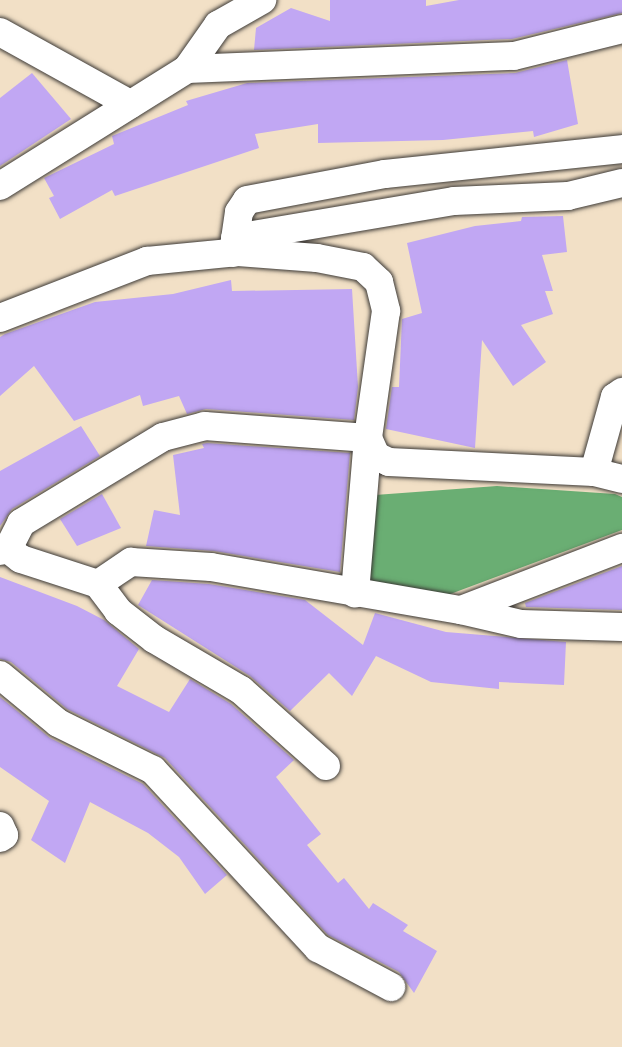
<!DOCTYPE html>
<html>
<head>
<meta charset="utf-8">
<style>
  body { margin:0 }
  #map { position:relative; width:622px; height:1047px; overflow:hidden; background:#f2e0c6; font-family:Pangolin,sans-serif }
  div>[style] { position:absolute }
  .forest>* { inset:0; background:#6aae73 }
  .building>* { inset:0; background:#c1a7f3 }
  .roads { filter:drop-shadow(0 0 2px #3c3936) drop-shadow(0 0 2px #3c3936) }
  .minor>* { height:28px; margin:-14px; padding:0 14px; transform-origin:14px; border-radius:14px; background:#fff }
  span { translate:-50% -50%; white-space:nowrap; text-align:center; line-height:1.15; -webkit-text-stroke:5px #f6f6f2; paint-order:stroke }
</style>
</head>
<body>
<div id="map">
  <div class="forest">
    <i style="clip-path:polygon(497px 486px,615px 494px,622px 497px,622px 530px,445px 596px,367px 580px,375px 495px)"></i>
  </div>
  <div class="building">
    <i style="clip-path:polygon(330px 0,426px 0,426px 6px,459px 0,622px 0,622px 13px,512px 39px,254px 50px,256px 28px,291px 8px,330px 21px)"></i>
    <i style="clip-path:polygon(567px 60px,578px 124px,534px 137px,533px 131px,443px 140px,318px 143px,318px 124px,255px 134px,259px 148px,115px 196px,112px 190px,60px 219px,49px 198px,54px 196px,44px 178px,114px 144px,112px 136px,188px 105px,186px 101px,247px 83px,515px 73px)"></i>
    <i style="clip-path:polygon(32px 73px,71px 119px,0 166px,0 98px)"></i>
    <i style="clip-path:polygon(563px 216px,567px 252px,542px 255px,553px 291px,545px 291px,553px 314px,521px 325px,546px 362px,513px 386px,482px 340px,475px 448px,386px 429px,392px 387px,399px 387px,402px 319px,422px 313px,407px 243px,475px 226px,521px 221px,522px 217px)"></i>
    <i style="clip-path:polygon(231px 280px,232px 291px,352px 289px,358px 387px,354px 420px,206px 409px,187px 414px,179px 396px,143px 406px,140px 395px,74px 421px,34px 366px,0 396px,0 337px,5px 334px,95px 302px,173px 294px)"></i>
    <i style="clip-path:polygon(81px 426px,100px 456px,12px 509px,0 526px,0 471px)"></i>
    <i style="clip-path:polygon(207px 443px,350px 453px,340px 572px,214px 551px,146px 546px,154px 510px,180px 515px,173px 455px,204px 448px,202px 444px)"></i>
    <i style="clip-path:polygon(102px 494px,121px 528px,77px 546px,60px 519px)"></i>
    <i style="clip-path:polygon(622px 566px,622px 610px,526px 607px,525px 603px)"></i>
    <i style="clip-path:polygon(0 577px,77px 606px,104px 620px,139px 649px,117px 686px,169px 712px,190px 679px,231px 704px,294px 760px,276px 777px,321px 834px,307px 845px,338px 883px,344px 878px,369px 909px,373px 903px,408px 925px,403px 931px,437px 951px,414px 993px,399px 972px,328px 935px,165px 758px,67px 709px,11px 662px,0 659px)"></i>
    <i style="clip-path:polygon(152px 580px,209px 584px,305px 600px,363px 645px,375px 613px,446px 632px,566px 642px,564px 685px,499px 682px,499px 689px,431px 682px,376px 656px,352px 696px,329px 673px,290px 711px,250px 676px,138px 605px)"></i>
    <i style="clip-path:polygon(0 697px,50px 738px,143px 784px,227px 875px,205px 894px,179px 857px,148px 833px,90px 802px,65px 863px,31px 840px,49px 801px,0 767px)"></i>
  </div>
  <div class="roads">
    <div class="minor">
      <i style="left:0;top:32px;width:149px;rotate:29deg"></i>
      <i style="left:187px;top:69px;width:54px;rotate:-54.8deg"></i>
      <i style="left:218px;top:25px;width:51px;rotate:-29.6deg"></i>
      <i style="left:0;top:186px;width:221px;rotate:-32deg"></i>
      <i style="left:187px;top:69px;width:327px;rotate:-2.3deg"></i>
      <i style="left:514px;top:56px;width:111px;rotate:-14deg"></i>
      <i style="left:235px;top:238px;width:222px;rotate:-9.6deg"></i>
      <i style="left:454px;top:201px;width:114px;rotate:-2.5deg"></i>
      <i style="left:568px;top:196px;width:56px;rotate:-13.5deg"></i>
      <i style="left:233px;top:253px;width:41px;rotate:-81.7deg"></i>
      <i style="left:239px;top:212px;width:14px;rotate:-56deg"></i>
      <i style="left:247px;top:200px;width:140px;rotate:-10.7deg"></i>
      <i style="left:385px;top:174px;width:238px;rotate:-6deg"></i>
      <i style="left:0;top:318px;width:158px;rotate:-21.2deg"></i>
      <i style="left:147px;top:261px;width:91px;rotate:-5.6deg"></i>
      <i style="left:238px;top:252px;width:79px;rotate:4.3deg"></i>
      <i style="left:317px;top:258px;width:47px;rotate:11.1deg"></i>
      <i style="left:363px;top:267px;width:22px;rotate:43deg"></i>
      <i style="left:379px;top:282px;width:30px;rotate:76deg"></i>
      <i style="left:386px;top:311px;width:128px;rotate:98.1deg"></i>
      <i style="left:368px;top:438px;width:156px;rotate:94.8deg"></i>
      <i style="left:368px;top:438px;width:20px;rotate:66deg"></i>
      <i style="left:376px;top:456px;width:14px;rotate:25deg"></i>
      <i style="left:389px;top:462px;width:205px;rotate:2.8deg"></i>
      <i style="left:594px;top:472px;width:29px;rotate:14deg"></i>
      <i style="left:594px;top:472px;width:78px;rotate:-74.4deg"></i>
      <i style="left:615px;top:397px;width:9px;rotate:-36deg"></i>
      <i style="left:8px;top:549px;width:16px;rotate:38deg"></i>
      <i style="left:21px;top:559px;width:81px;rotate:18deg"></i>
      <i style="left:98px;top:584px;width:34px;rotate:53deg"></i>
      <i style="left:118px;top:611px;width:46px;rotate:37.9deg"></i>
      <i style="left:154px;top:639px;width:101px;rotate:30.4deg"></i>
      <i style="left:241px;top:690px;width:114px;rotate:41.8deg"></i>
      <i style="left:0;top:551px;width:8px;rotate:-14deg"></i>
      <i style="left:8px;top:549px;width:29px;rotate:-63deg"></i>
      <i style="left:21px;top:523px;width:166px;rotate:-31.2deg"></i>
      <i style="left:163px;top:437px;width:43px;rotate:-14.7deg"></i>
      <i style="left:205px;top:426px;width:163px;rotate:4.2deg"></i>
      <i style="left:98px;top:584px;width:40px;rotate:-34deg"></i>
      <i style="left:131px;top:562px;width:80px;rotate:3.6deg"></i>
      <i style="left:211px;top:567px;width:254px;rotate:9.8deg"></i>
      <i style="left:461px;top:610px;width:173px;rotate:-21.1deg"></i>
      <i style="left:461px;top:610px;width:62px;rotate:13.1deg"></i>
      <i style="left:521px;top:624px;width:101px;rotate:1.7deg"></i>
      <i style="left:0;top:675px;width:75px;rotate:39.6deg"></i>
      <i style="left:58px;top:723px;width:106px;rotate:26.3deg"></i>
      <i style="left:153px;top:770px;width:243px;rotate:47.2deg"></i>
      <i style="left:318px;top:948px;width:83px;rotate:28.1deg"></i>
      <i style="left:0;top:826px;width:10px;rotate:66deg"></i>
      <i style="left:4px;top:835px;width:5px;rotate:143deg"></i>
    </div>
  </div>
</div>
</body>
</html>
